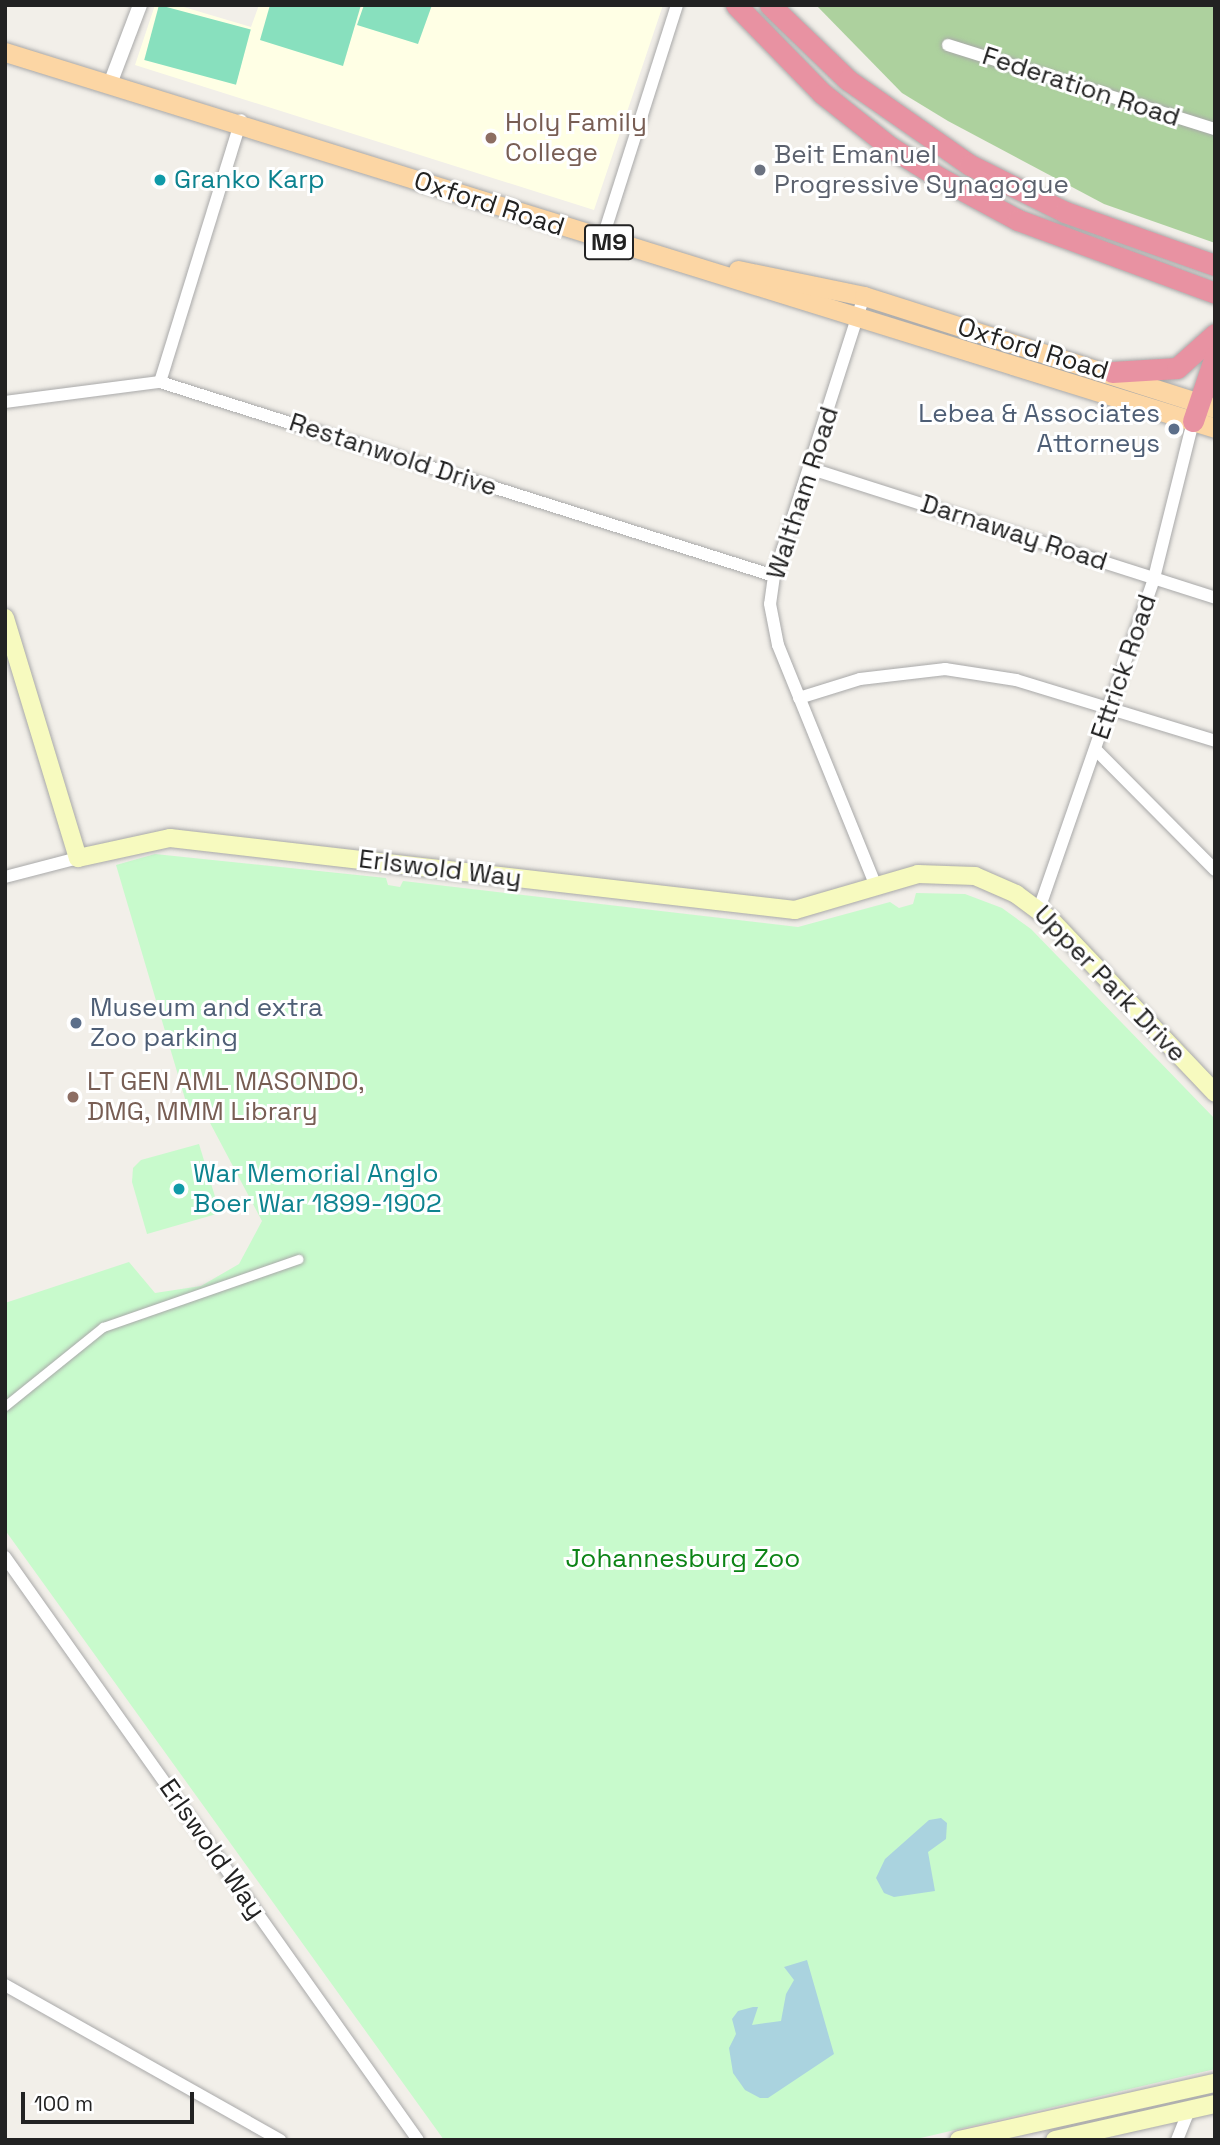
<!DOCTYPE html>
<html>
<head>
<meta charset="utf-8">
<style>
  body { margin:0 }
  #map { position:relative; width:1220px; height:2145px; overflow:hidden; background:#f2efe9; font-family:"Space Grotesk",sans-serif }
  div>[style] { position:absolute }
  .education>* { inset:0; background:#ffffe5 }
  .forest>* { inset:0; background:#add19e }
  .park>* { inset:0; background:#c8facc }
  .pitch>* { inset:0; background:#88e0be; transform-origin:0 0 }
  .water>* { inset:0; background:#aad3df }
  .roads { filter:drop-shadow(0 0 2px #a9a9a9) drop-shadow(0 0 2px #a9a9a9) }
  .pedestrian>* { height:9px; margin:-4.5px; padding:0 4.5px; transform-origin:4.5px; border-radius:4.5px; background:#fff }
  .minor>* { height:12px; margin:-6px; padding:0 6px; transform-origin:6px; border-radius:6px; background:#fff }
  .tertiary>* { height:14px; margin:-7px; padding:0 7px; transform-origin:7px; border-radius:7px; background:#fff }
  .secondary>* { height:18px; margin:-9px; padding:0 9px; transform-origin:9px; border-radius:9px; background:#f7fabf }
  .primary>* { height:19px; margin:-9.5px; padding:0 9.5px; transform-origin:9.5px; border-radius:9.5px; background:#fcd6a4 }
  .motorway>* { height:21px; margin:-10.5px; padding:0 10.5px; transform-origin:10.5px; border-radius:10.5px; background:#e892a2 }
  .dots>* { width:19px; height:19px; translate:-50% -50%; box-sizing:border-box; border:4px solid #fff; border-radius:50% }
  span { translate:-50% -50%; white-space:nowrap; text-align:center; line-height:1.15; -webkit-text-stroke:6px #fff; paint-order:stroke }
  .shield-label span { padding:2px 5px; background:#fff; border:2px solid; border-radius:5px; -webkit-text-stroke-width:0 }
  .shield-label { font-size:24px; color:#222; font-weight:700 }
  .street-label { font-size:26px; color:#222 }
  .education-label { font-size:26px; color:#785e54 }
  .left { translate:0 -50%; text-align:left }
  .worship-label { font-size:26px; color:#5b616d }
  .culture-label { font-size:26px; color:#0d838f }
  .service-label { font-size:26px; color:#4e5e75 }
  .right { translate:-100% -50%; text-align:right }
  .park-label { font-size:26px; color:#0c8416 }
  .frame { position:absolute; inset:0; border:7px solid #222; pointer-events:none }
  .scale { position:absolute; left:21px; top:2092px; width:173px; height:32px; box-sizing:border-box; border:4px solid #222; border-top:0; padding-left:9px; font-size:21px; line-height:24px; white-space:nowrap; color:#222; -webkit-text-stroke:5px #fff; paint-order:stroke }
</style>
</head>
<body>
<div id="map">
  <div class="education">
    <i style="clip-path:polygon(155px 5px,177px 5px,251px 27px,259px 5px,663px 5px,594px 210px,135px 65px)"></i>
  </div>
  <div class="forest">
    <i style="clip-path:polygon(816px 5px,1215px 5px,1215px 243px,1104px 204px,948px 121px,902px 93px)"></i>
  </div>
  <div class="park">
    <i style="clip-path:polygon(155px 854px,386px 878px,388px 885px,400px 887px,403px 881px,798px 927px,890px 902px,899px 908px,913px 904px,916px 893px,965px 894px,1002px 908px,1031px 929px,1215px 1119px,1215px 2069px,912px 2140px,444px 2140px,5px 1530px,5px 1303px,129px 1262px,155px 1293px,201px 1286px,239px 1264px,262px 1221px,208px 1119px,191px 1119px,116px 865px)"></i>
    <i style="clip-path:polygon(199px 1144px,220px 1213px,147px 1234px,132px 1182px,133px 1168px,141px 1160px)"></i>
  </div>
  <div class="pitch">
    <i style="left:159px;top:5px;width:95px;height:57px;rotate:15deg"></i>
    <i style="clip-path:polygon(270px 5px,361px 5px,343px 66px,260px 40px)"></i>
    <i style="clip-path:polygon(364px 5px,432px 5px,418px 44px,357px 25px)"></i>
  </div>
  <div class="water">
    <i style="clip-path:polygon(941px 1818px,947px 1823px,946px 1839px,928px 1852px,935px 1891px,894px 1897px,884px 1893px,876px 1878px,885px 1859px,929px 1820px)"></i>
    <i style="clip-path:polygon(807px 1960px,834px 2054px,768px 2098px,760px 2098px,745px 2090px,733px 2073px,729px 2048px,736px 2034px,732px 2019px,738px 2011px,753px 2007px,758px 2007px,752px 2025px,781px 2021px,786px 1994px,794px 1980px,784px 1967px)"></i>
  </div>
  <div class="roads">
    <div class="pedestrian">
      <i style="left:5px;top:1406px;width:126px;rotate:-38.9deg"></i>
      <i style="left:103px;top:1327px;width:207px;rotate:-19.2deg"></i>
    </div>
    <div class="minor">
      <i style="left:948px;top:45px;width:280px;rotate:17.5deg"></i>
      <i style="left:602px;top:240px;width:247px;rotate:-72.3deg"></i>
      <i style="left:864px;top:296px;width:294px;rotate:107.8deg"></i>
      <i style="left:774px;top:576px;width:28px;rotate:98deg"></i>
      <i style="left:770px;top:604px;width:42px;rotate:79deg"></i>
      <i style="left:778px;top:645px;width:258px;rotate:67.9deg"></i>
      <i style="left:160px;top:382px;width:274px;rotate:-72.8deg"></i>
      <i style="left:5px;top:402px;width:156px;rotate:-7.4deg"></i>
      <i style="left:160px;top:382px;width:644px;rotate:17.53deg"></i>
      <i style="left:812px;top:469px;width:423px;rotate:17.7deg"></i>
      <i style="left:799px;top:698px;width:64px;rotate:-17.3deg"></i>
      <i style="left:860px;top:679px;width:86px;rotate:-6.7deg"></i>
      <i style="left:945px;top:669px;width:72px;rotate:8.8deg"></i>
      <i style="left:1016px;top:680px;width:208px;rotate:17deg"></i>
      <i style="left:1096px;top:750px;width:169px;rotate:45.2deg"></i>
      <i style="left:5px;top:877px;width:75px;rotate:-14.6deg"></i>
      <i style="left:1039px;top:909px;width:350px;rotate:-70.8deg"></i>
      <i style="left:1154px;top:578px;width:162px;rotate:-76deg"></i>
      <i style="left:5px;top:1557px;width:714px;rotate:54.69deg"></i>
      <i style="left:5px;top:1985px;width:316px;rotate:29.4deg"></i>
      <i style="left:1177px;top:2140px;width:32px;rotate:-68deg"></i>
    </div>
    <div class="tertiary">
      <i style="left:110px;top:84px;width:85px;rotate:-69.2deg"></i>
    </div>
    <div class="secondary">
      <i style="left:5px;top:618px;width:251px;rotate:73.1deg"></i>
      <i style="left:78px;top:858px;width:94px;rotate:-12.3deg"></i>
      <i style="left:170px;top:838px;width:629px;rotate:6.57deg"></i>
      <i style="left:795px;top:910px;width:128px;rotate:-16.3deg"></i>
      <i style="left:918px;top:874px;width:57px;rotate:2deg"></i>
      <i style="left:975px;top:876px;width:45px;rotate:23.7deg"></i>
      <i style="left:1016px;top:894px;width:44px;rotate:36.6deg"></i>
      <i style="left:1051px;top:920px;width:238px;rotate:46.5deg"></i>
      <i style="left:959px;top:2140px;width:262px;rotate:-12.6deg"></i>
      <i style="left:1055px;top:2140px;width:164px;rotate:-12.7deg"></i>
    </div>
    <div class="primary">
      <i style="left:5px;top:52px;width:1267px;rotate:17.26deg"></i>
      <i style="left:738px;top:270px;width:129px;rotate:11.7deg"></i>
      <i style="left:864px;top:296px;width:368px;rotate:17.7deg"></i>
    </div>
    <div class="motorway">
      <i style="left:736px;top:5px;width:124px;rotate:45.7deg"></i>
      <i style="left:823px;top:94px;width:85px;rotate:38.3deg"></i>
      <i style="left:890px;top:147px;width:59px;rotate:31.8deg"></i>
      <i style="left:940px;top:178px;width:89px;rotate:28.3deg"></i>
      <i style="left:1018px;top:220px;width:210px;rotate:20.3deg"></i>
      <i style="left:770px;top:5px;width:108px;rotate:43.9deg"></i>
      <i style="left:848px;top:80px;width:149px;rotate:34.9deg"></i>
      <i style="left:970px;top:165px;width:106px;rotate:26.3deg"></i>
      <i style="left:1065px;top:212px;width:159px;rotate:19.5deg"></i>
      <i style="left:1112px;top:372px;width:65px;rotate:-3.5deg"></i>
      <i style="left:1177px;top:368px;width:51px;rotate:-41.8deg"></i>
      <i style="left:1193px;top:421px;width:69px;rotate:-71.3deg"></i>
    </div>
  </div>
  <div class="dots">
    <i style="left:491px;top:138px;background:#8d6e63"></i>
    <i style="left:760px;top:170px;background:#6b7280"></i>
    <i style="left:160px;top:180px;background:#0f9aa8"></i>
    <i style="left:1174px;top:429px;background:#5c6f8a"></i>
    <i style="left:76px;top:1023px;background:#5c6f8a"></i>
    <i style="left:73px;top:1097px;background:#8d6e63"></i>
    <i style="left:179px;top:1189px;background:#0f9aa8"></i>
  </div>
  <div class="shield-label">
    <span style="left:609px;top:242px">M9</span>
  </div>
  <div class="street-label">
    <span style="left:1081px;top:87px;rotate:18deg">Federation Road</span>
    <span style="left:489px;top:204px;rotate:18deg">Oxford Road</span>
    <span style="left:1033px;top:349px;rotate:17deg">Oxford Road</span>
    <span style="left:393px;top:455px;rotate:18deg">Restanwold Drive</span>
    <span style="left:803px;top:493px;rotate:-72deg">Waltham Road</span>
    <span style="left:1014px;top:533px;rotate:18deg">Darnaway Road</span>
    <span style="left:1124px;top:667px;rotate:-71deg">Ettrick Road</span>
    <span style="left:440px;top:869px;rotate:7deg">Erlswold Way</span>
    <span style="left:1110px;top:984px;rotate:46deg">Upper Park Drive</span>
    <span style="left:212px;top:1849px;rotate:55deg">Erlswold Way</span>
  </div>
  <div class="education-label">
    <span class="left" style="left:505px;top:138px">Holy Family<br>College</span>
    <span class="left" style="left:87px;top:1097px">LT GEN AML MASONDO,<br>DMG, MMM Library</span>
  </div>
  <div class="worship-label">
    <span class="left" style="left:774px;top:170px">Beit Emanuel<br>Progressive Synagogue</span>
  </div>
  <div class="culture-label">
    <span class="left" style="left:174px;top:180px">Granko Karp</span>
    <span class="left" style="left:193px;top:1189px">War Memorial Anglo<br>Boer War 1899-1902</span>
  </div>
  <div class="service-label">
    <span class="right" style="left:1160px;top:429px">Lebea &amp; Associates<br>Attorneys</span>
    <span class="left" style="left:90px;top:1023px">Museum and extra<br>Zoo parking</span>
  </div>
  <div class="park-label">
    <span style="left:683px;top:1559px">Johannesburg Zoo</span>
  </div>
  <div class="frame"></div>
  <div class="scale">100 m</div>
</div>
</body>
</html>
